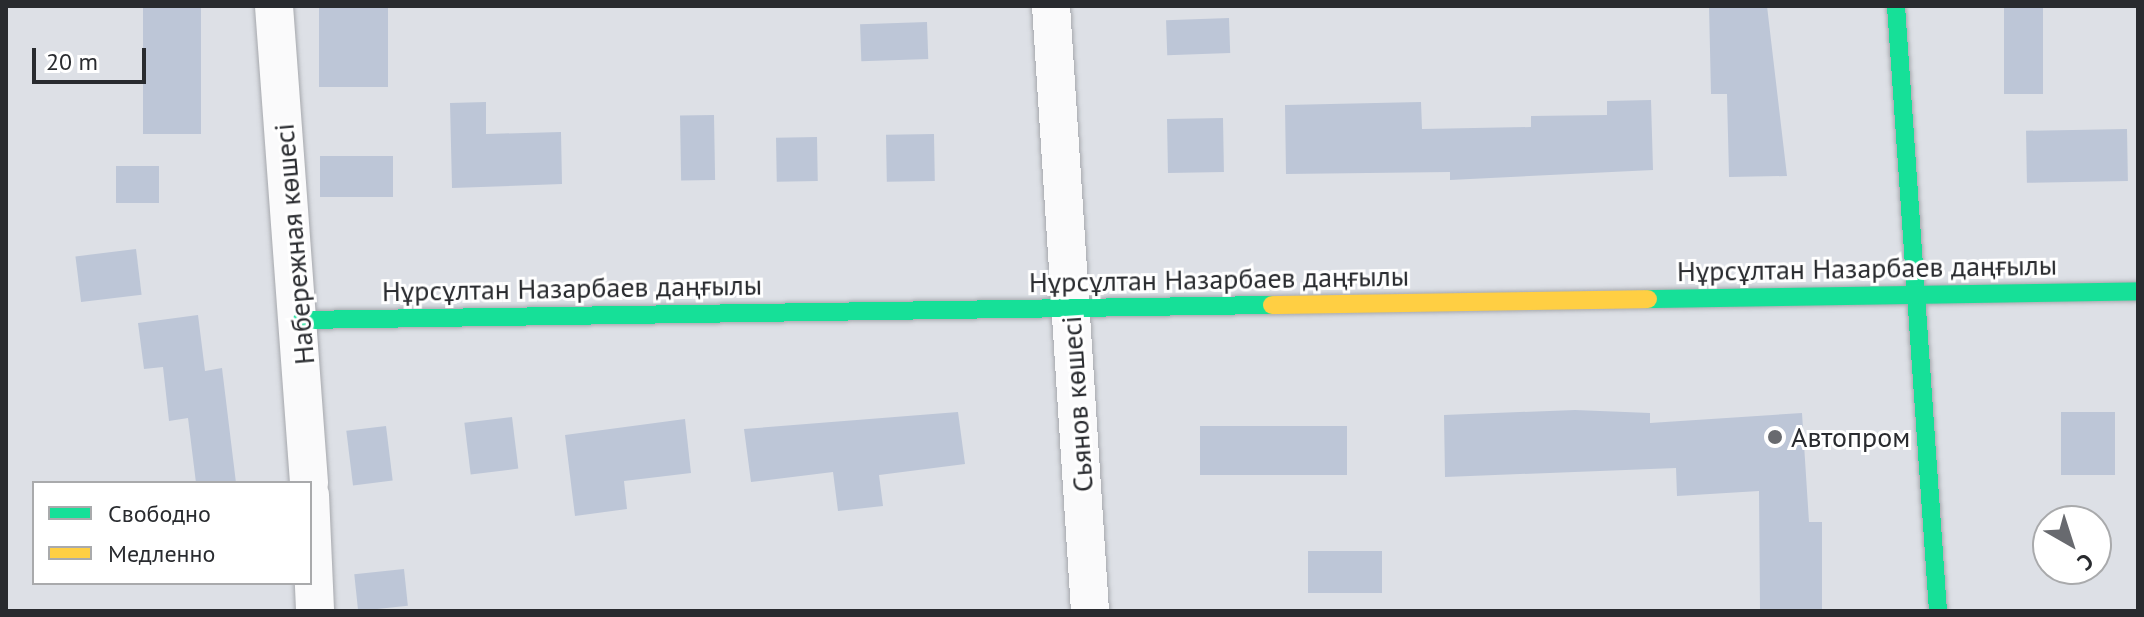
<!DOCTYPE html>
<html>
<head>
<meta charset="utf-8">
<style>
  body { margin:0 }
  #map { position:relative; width:2144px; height:617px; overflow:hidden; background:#dde0e6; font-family:"PT Sans",sans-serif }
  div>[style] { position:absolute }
  .building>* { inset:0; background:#bdc6d7; transform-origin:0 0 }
  .roads { filter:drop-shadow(0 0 2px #a6a8ad) drop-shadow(0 0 2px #a6a8ad) }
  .street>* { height:38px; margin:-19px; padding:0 19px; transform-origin:19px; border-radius:19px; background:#fafafb }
  .fast>* { height:18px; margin:-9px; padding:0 9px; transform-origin:9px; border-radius:9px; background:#16e098 }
  .slow>* { height:18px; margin:-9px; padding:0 9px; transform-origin:9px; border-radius:9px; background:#ffcf43 }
  .dots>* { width:22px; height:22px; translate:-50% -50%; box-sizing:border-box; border:4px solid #fff; border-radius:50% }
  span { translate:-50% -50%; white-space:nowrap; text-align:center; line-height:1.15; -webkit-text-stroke:6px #fff; paint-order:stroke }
  .street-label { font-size:28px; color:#292b2f }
  .poi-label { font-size:28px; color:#292b2f }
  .left { translate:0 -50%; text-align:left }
  .frame { position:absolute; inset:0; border:8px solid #292b2f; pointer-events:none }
  .legend { position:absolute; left:32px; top:481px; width:280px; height:104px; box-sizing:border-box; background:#fff; border:2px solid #a9aaac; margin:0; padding:10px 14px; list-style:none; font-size:24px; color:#292b2f }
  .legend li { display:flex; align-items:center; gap:16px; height:40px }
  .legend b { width:40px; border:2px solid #a9aaac }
  .north { position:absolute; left:2032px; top:505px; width:80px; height:80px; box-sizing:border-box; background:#fff; border:2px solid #a9aaac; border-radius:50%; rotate:141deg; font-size:22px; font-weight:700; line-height:32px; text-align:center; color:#292b2f }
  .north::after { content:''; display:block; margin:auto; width:28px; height:36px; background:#686a6f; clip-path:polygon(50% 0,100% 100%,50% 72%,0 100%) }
  .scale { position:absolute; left:32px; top:48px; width:114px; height:36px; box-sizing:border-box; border:4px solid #292b2f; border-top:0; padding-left:10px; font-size:24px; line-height:28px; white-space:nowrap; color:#292b2f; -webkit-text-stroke:6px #fff; paint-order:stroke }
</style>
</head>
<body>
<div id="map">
  <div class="building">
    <i style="left:143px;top:6px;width:58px;height:128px"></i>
    <i style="left:319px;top:6px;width:69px;height:81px"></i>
    <i style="clip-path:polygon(1709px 6px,1767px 6px,1787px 176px,1729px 177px,1727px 94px,1711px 94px)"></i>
    <i style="left:2004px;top:6px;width:39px;height:88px"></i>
    <i style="left:1229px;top:18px;width:35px;height:63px;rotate:88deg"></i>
    <i style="left:927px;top:22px;width:37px;height:67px;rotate:88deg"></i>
    <i style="clip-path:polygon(1651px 100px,1653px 170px,1450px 180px,1450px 172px,1286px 174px,1285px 105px,1421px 102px,1422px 129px,1531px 127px,1531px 116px,1607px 115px,1607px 101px)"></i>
    <i style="clip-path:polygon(486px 102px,486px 134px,561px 132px,562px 184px,452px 188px,450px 103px)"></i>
    <i style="left:714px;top:115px;width:65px;height:34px;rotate:89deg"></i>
    <i style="left:1223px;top:118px;width:54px;height:56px;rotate:89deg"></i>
    <i style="left:2127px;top:129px;width:52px;height:101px;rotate:89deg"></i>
    <i style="left:934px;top:134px;width:47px;height:48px;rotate:89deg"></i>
    <i style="left:817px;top:137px;width:44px;height:41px;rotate:89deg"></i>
    <i style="left:393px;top:156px;width:41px;height:73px;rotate:90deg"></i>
    <i style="left:159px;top:166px;width:37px;height:43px;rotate:90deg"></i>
    <i style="left:136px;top:249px;width:46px;height:61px;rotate:83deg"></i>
    <i style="clip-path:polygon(198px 315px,205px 371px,222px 368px,236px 483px,196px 483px,188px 418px,169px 421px,163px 367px,144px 369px,138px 323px)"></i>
    <i style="clip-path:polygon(1575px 410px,1650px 413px,1650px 423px,1802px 413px,1809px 522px,1822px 522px,1822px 611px,1760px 611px,1759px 491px,1677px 496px,1676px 468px,1445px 477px,1444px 415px)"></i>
    <i style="clip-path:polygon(958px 412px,965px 464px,879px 475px,883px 506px,838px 511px,833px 472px,751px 482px,744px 429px)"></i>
    <i style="left:2061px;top:412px;width:54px;height:63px"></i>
    <i style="left:512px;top:417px;width:52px;height:48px;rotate:83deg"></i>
    <i style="clip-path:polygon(685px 419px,691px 473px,624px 481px,627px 509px,575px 516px,565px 435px)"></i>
    <i style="left:386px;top:426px;width:55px;height:40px;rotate:83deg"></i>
    <i style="left:1347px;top:426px;width:49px;height:147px;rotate:90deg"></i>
    <i style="left:1382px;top:551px;width:42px;height:74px;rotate:90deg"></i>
    <i style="left:404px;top:569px;width:37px;height:50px;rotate:84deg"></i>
  </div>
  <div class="roads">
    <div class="street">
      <i style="left:274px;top:6px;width:478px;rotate:85.8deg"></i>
      <i style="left:1051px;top:6px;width:606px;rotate:86.31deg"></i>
      <i style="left:310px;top:495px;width:116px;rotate:87.5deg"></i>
    </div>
    <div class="fast">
      <i style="left:1896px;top:6px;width:606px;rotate:86.03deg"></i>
      <i style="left:1648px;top:299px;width:490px;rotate:-0.9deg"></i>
      <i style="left:302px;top:320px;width:970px;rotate:-0.89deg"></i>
    </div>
    <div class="slow">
      <i style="left:1272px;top:305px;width:376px;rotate:-0.9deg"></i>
    </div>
  </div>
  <div class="dots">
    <i style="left:1775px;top:437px;background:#686a6f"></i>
  </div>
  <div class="street-label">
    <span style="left:294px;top:244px;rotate:-95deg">Набережная көшесі</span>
    <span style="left:1867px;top:268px;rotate:-1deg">Нұрсұлтан Назарбаев даңғылы</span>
    <span style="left:1219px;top:279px;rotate:-1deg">Нұрсұлтан Назарбаев даңғылы</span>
    <span style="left:572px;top:288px;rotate:-1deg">Нұрсұлтан Назарбаев даңғылы</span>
    <span style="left:1077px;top:404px;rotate:-94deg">Сьянов көшесі</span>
  </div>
  <div class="poi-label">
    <span class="left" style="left:1791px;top:437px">Автопром</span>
  </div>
  <div class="frame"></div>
  <ul class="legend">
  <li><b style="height:10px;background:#16e098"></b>Свободно</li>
  <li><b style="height:10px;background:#ffcf43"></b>Медленно</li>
  </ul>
  <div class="north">С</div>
  <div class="scale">20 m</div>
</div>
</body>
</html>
